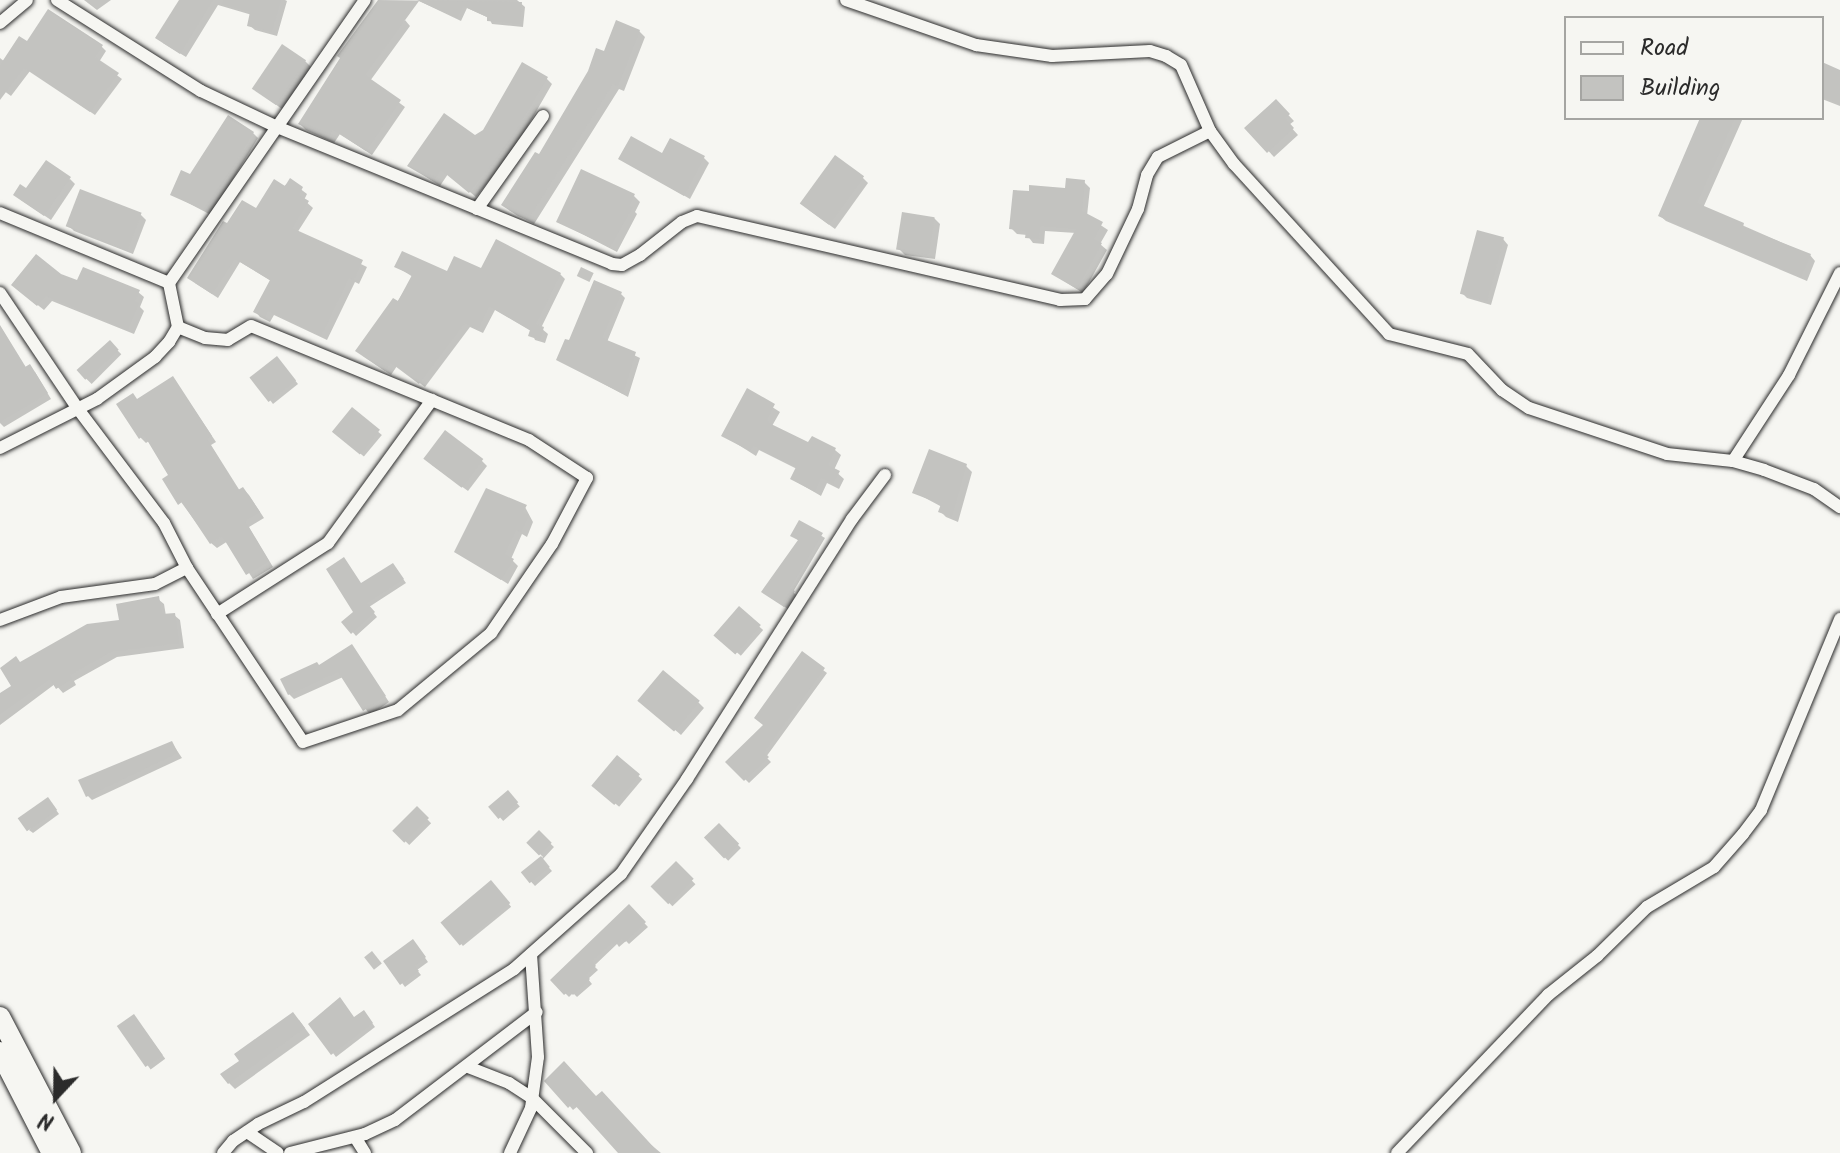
<!DOCTYPE html>
<html>
<head>
<meta charset="utf-8">
<style>
  body { margin:0 }
  #map { position:relative; width:1840px; height:1153px; overflow:hidden; background:#f6f6f2; font-family:Kalam,sans-serif }
  div>[style] { position:absolute }
  .shadow>* { inset:0; background:#0003; transform-origin:0 0 }
  .building>* { inset:0; background:#c3c3c0; transform-origin:0 0 }
  .roads { filter:drop-shadow(0 0 2px #2b2b2b) drop-shadow(0 0 2px #2b2b2b) }
  .street>* { height:12px; margin:-6px; padding:0 6px; transform-origin:6px; border-radius:6px; background:#f6f6f2 }
  .primary>* { height:20px; margin:-10px; padding:0 10px; transform-origin:10px; border-radius:10px; background:#f6f6f2 }
  span { translate:-50% -50%; white-space:nowrap; text-align:center; line-height:1.15; -webkit-text-stroke:7px #f6f6f2; paint-order:stroke }
  .legend { position:absolute; left:1564px; top:16px; width:260px; height:104px; box-sizing:border-box; background:#f6f6f2; border:2px solid #a5a5a2; margin:0; padding:10px 14px; list-style:none; font-size:24px; color:#2b2b2b }
  .legend li { display:flex; align-items:center; gap:16px; height:40px }
  .legend b { width:40px; border:2px solid #a5a5a2 }
  .north { position:absolute; left:16px; top:1057px; width:80px; height:80px; -webkit-text-stroke:6px #f6f6f2; paint-order:stroke; rotate:202deg; font-size:22px; font-weight:700; line-height:32px; text-align:center; color:#2b2b2b }
  .north::after { content:''; display:block; margin:auto; width:28px; height:36px; background:#2b2b2b; clip-path:polygon(50% 0,100% 100%,50% 72%,0 100%) }
</style>
</head>
<body>
<div id="map">
  <div class="shadow">
    <i style="clip-path:polygon(84px 0,111px 0,97px 10px)"></i>
    <i style="clip-path:polygon(181px 0,285px 0,287px 1px,277px 36px,255px 30px,249px 25px,252px 15px,218px 5px,186px 57px,163px 43px)"></i>
    <i style="clip-path:polygon(417px 0,517px 0,525px 7px,523px 27px,492px 24px,489px 18px,467px 8px,461px 21px)"></i>
    <i style="clip-path:polygon(49px 12px,102px 47px,106px 51px,99px 62px,122px 79px,95px 115px,30px 71px,11px 96px,0 88px,0 58px,5px 62px,28px 44px)"></i>
    <i style="clip-path:polygon(405px 20px,410px 26px,370px 81px,405px 107px,372px 155px,340px 134px,334px 143px,306px 130px,300px 124px)"></i>
    <i style="clip-path:polygon(639px 31px,645px 37px,624px 91px,619px 89px,534px 224px,509px 210px,605px 54px)"></i>
    <i style="clip-path:polygon(305px 61px,311px 67px,282px 109px,254px 89px)"></i>
    <i style="clip-path:polygon(1822px 65px,1840px 73px,1840px 106px,1822px 99px)"></i>
    <i style="clip-path:polygon(546px 78px,552px 84px,514px 150px,476px 197px,448px 174px,440px 186px,410px 166px,475px 138px)"></i>
    <i style="clip-path:polygon(1276px 102px,1294px 121px,1289px 125px,1298px 135px,1274px 157px,1247px 128px)"></i>
    <i style="clip-path:polygon(1702px 118px,1743px 118px,1703px 208px,1810px 255px,1815px 261px,1807px 281px,1666px 221px,1660px 216px)"></i>
    <i style="clip-path:polygon(253px 133px,258px 138px,211px 215px,173px 195px,190px 176px)"></i>
    <i style="clip-path:polygon(704px 158px,709px 163px,690px 199px,621px 159px)"></i>
    <i style="clip-path:polygon(862px 177px,868px 183px,835px 229px,809px 210px)"></i>
    <i style="clip-path:polygon(70px 179px,75px 184px,51px 220px,21px 200px,27px 190px)"></i>
    <i style="clip-path:polygon(290px 181px,307px 194px,304px 200px,313px 208px,297px 233px,367px 267px,359px 284px,355px 282px,327px 340px,274px 315px,270px 322px,260px 317px,255px 311px,271px 281px,240px 262px,218px 298px,195px 283px,228px 226px,256px 211px)"></i>
    <i style="clip-path:polygon(1084px 182px,1090px 188px,1087px 216px,1108px 230px,1100px 244px,1107px 250px,1083px 293px,1053px 274px,1076px 233px,1045px 231px,1044px 244px,1033px 243px,1027px 235px,1017px 234px,1011px 228px)"></i>
    <i style="clip-path:polygon(634px 196px,640px 202px,635px 212px,637px 214px,617px 252px,559px 222px)"></i>
    <i style="clip-path:polygon(141px 215px,146px 220px,133px 254px,74px 231px,68px 225px)"></i>
    <i style="clip-path:polygon(934px 218px,940px 224px,935px 259px,905px 255px,899px 249px)"></i>
    <i style="clip-path:polygon(1503px 239px,1508px 245px,1491px 305px,1467px 298px,1461px 292px)"></i>
    <i style="clip-path:polygon(397px 267px,448px 273px,482px 270px,560px 274px,565px 279px,541px 328px,548px 334px,545px 343px,535px 340px,531px 331px,495px 310px,483px 333px,470px 327px,425px 387px,397px 366px,391px 375px,363px 356px,413px 277px)"></i>
    <i style="left:581px;top:267px;width:14px;height:10px;rotate:25deg"></i>
    <i style="clip-path:polygon(60px 276px,78px 283px,138px 292px,144px 297px,140px 307px,144px 311px,134px 334px,52px 301px,44px 310px,20px 291px)"></i>
    <i style="clip-path:polygon(621px 294px,625px 298px,607px 342px,640px 358px,628px 397px,558px 359px)"></i>
    <i style="clip-path:polygon(0 325px,27px 369px,35px 372px,51px 399px,4px 427px,0 423px)"></i>
    <i style="left:110px;top:343px;width:16px;height:42px;rotate:45deg"></i>
    <i style="clip-path:polygon(280px 362px,298px 384px,273px 404px,270px 400px)"></i>
    <i style="clip-path:polygon(173px 378px,216px 442px,211px 445px,240px 491px,243px 489px,249px 495px,264px 518px,249px 527px,273px 567px,253px 579px,228px 541px,217px 548px,211px 543px,165px 480px,171px 476px,149px 441px,146px 443px,140px 437px,138px 401px)"></i>
    <i style="clip-path:polygon(747px 391px,780px 412px,772px 426px,809px 445px,835px 450px,841px 455px,834px 470px,844px 479px,839px 489px,827px 483px,821px 496px,792px 479px,797px 469px,759px 450px,756px 456px,723px 435px)"></i>
    <i style="left:352px;top:410px;width:39px;height:28px;rotate:40deg"></i>
    <i style="clip-path:polygon(481px 460px,487px 466px,468px 491px,432px 465px)"></i>
    <i style="clip-path:polygon(966px 466px,972px 472px,958px 522px,946px 517px,940px 511px,942px 507px,914px 492px)"></i>
    <i style="clip-path:polygon(525px 507px,533px 522px,527px 537px,522px 534px,511px 559px,518px 566px,508px 584px,456px 551px)"></i>
    <i style="clip-path:polygon(800px 523px,825px 538px,793px 592px,797px 596px,788px 609px,767px 595px,799px 541px,793px 536px)"></i>
    <i style="clip-path:polygon(396px 569px,406px 583px,369px 607px,377px 617px,356px 636px,344px 622px,355px 612px,361px 585px)"></i>
    <i style="clip-path:polygon(158px 599px,164px 604px,166px 616px,174px 615px,180px 620px,184px 648px,117px 657px,74px 681px,76px 685px,63px 693px,55px 684px,0 725px,0 695px,14px 687px,21px 664px,121px 622px)"></i>
    <i style="left:739px;top:609px;width:32px;height:34px;rotate:41deg"></i>
    <i style="clip-path:polygon(356px 652px,389px 702px,370px 715px,343px 677px,294px 699px,289px 694px,320px 667px)"></i>
    <i style="clip-path:polygon(823px 670px,827px 673px,766px 757px,771px 762px,749px 783px,728px 762px)"></i>
    <i style="clip-path:polygon(698px 702px,704px 708px,681px 735px,646px 705px)"></i>
    <i style="clip-path:polygon(172px 743px,182px 758px,92px 800px,87px 795px,80px 781px)"></i>
    <i style="left:617px;top:758px;width:33px;height:36px;rotate:40deg"></i>
    <i style="left:508px;top:793px;width:18px;height:22px;rotate:49deg"></i>
    <i style="clip-path:polygon(51px 803px,59px 814px,33px 833px,29px 830px)"></i>
    <i style="left:417px;top:809px;width:20px;height:31px;rotate:45deg"></i>
    <i style="left:719px;top:826px;width:31px;height:18px;rotate:45deg"></i>
    <i style="clip-path:polygon(539px 833px,554px 847px,542px 860px,552px 871px,535px 886px,524px 874px,543px 857px,529px 843px)"></i>
    <i style="left:676px;top:864px;width:28px;height:32px;rotate:46deg"></i>
    <i style="left:491px;top:882px;width:32px;height:62px;rotate:51deg"></i>
    <i style="clip-path:polygon(629px 907px,648px 927px,629px 944px,626px 941px,619px 947px,617px 944px,594px 966px,598px 970px,588px 979px,592px 984px,577px 997px,573px 993px,569px 997px,552px 980px)"></i>
    <i style="clip-path:polygon(416px 945px,428px 962px,417px 970px,421px 975px,405px 987px,402px 983px)"></i>
    <i style="left:372px;top:951px;width:16px;height:10px;rotate:52deg"></i>
    <i style="clip-path:polygon(367px 1016px,375px 1027px,336px 1057px,333px 1053px,355px 1019px)"></i>
    <i style="left:137px;top:1020px;width:48px;height:18px;rotate:54deg"></i>
    <i style="clip-path:polygon(299px 1020px,310px 1035px,235px 1089px,229px 1083px,242px 1061px)"></i>
    <i style="clip-path:polygon(547px 1079px,596px 1099px,661px 1153px,622px 1153px,578px 1106px,573px 1110px)"></i>
  </div>
  <div class="building">
    <i style="clip-path:polygon(179px 0,213px 0,180px 54px,155px 38px)"></i>
    <i style="clip-path:polygon(223px 0,281px 0,272px 32px,247px 26px,250px 12px,222px 4px)"></i>
    <i style="clip-path:polygon(378px 0,522px 2px,520px 24px,487px 21px,487px 17px,463px 6px,457px 18px,419px 1px,365px 75px,401px 100px,366px 151px,333px 130px,328px 138px,298px 124px,340px 58px,337px 56px)"></i>
    <i style="clip-path:polygon(48px 9px,103px 45px,95px 57px,119px 73px,90px 112px,24px 68px,0 100px,0 65px,19px 36px,27px 41px)"></i>
    <i style="clip-path:polygon(616px 20px,640px 30px,618px 86px,613px 84px,528px 220px,518px 216px,501px 205px,535px 152px,539px 154px,588px 71px,596px 48px,604px 51px)"></i>
    <i style="left:282px;top:44px;width:29px;height:54px;rotate:34deg"></i>
    <i style="clip-path:polygon(522px 62px,548px 77px,508px 144px,469px 193px,441px 170px,433px 181px,407px 166px,444px 113px,475px 135px,483px 130px)"></i>
    <i style="clip-path:polygon(1822px 62px,1840px 70px,1840px 104px,1822px 97px)"></i>
    <i style="clip-path:polygon(1276px 99px,1290px 114px,1285px 118px,1294px 128px,1267px 153px,1244px 128px)"></i>
    <i style="clip-path:polygon(228px 115px,254px 132px,206px 211px,170px 195px,181px 170px,190px 174px)"></i>
    <i style="clip-path:polygon(1700px 118px,1735px 118px,1697px 203px,1744px 223px,1743px 227px,1811px 254px,1801px 277px,1658px 216px)"></i>
    <i style="clip-path:polygon(631px 136px,662px 153px,670px 138px,705px 156px,684px 196px,618px 159px)"></i>
    <i style="left:835px;top:155px;width:36px;height:60px;rotate:36deg"></i>
    <i style="clip-path:polygon(46px 160px,71px 177px,44px 216px,13px 195px,20px 184px,26px 188px)"></i>
    <i style="clip-path:polygon(581px 169px,635px 194px,629px 206px,633px 207px,610px 247px,556px 222px)"></i>
    <i style="clip-path:polygon(290px 178px,303px 187px,299px 195px,309px 201px,292px 228px,363px 260px,354px 280px,349px 278px,321px 336px,268px 311px,265px 318px,253px 312px,270px 280px,235px 259px,212px 294px,187px 278px,223px 221px,227px 223px,242px 200px,256px 208px,274px 179px,285px 186px)"></i>
    <i style="clip-path:polygon(1066px 178px,1085px 180px,1082px 211px,1103px 222px,1094px 239px,1102px 243px,1077px 289px,1051px 274px,1076px 229px,1040px 226px,1039px 239px,1025px 238px,1026px 231px,1009px 229px,1013px 190px,1029px 191px,1029px 185px,1065px 188px)"></i>
    <i style="left:80px;top:189px;width:66px;height:40px;rotate:21deg"></i>
    <i style="left:902px;top:212px;width:33px;height:38px;rotate:9deg"></i>
    <i style="left:1477px;top:230px;width:28px;height:66px;rotate:15deg"></i>
    <i style="clip-path:polygon(496px 239px,561px 273px,536px 324px,544px 327px,540px 340px,528px 336px,530px 330px,489px 306px,478px 330px,465px 323px,419px 384px,391px 363px,385px 371px,355px 351px,393px 298px,398px 301px,412px 275px,394px 267px,402px 251px,447px 271px,454px 256px,481px 268px)"></i>
    <i style="clip-path:polygon(36px 254px,61px 274px,77px 280px,83px 267px,140px 290px,135px 301px,139px 303px,128px 330px,46px 296px,37px 306px,11px 285px)"></i>
    <i style="clip-path:polygon(594px 280px,622px 292px,602px 338px,636px 352px,623px 394px,556px 360px,565px 339px,569px 340px)"></i>
    <i style="clip-path:polygon(0 326px,25px 367px,30px 364px,48px 393px,0 422px)"></i>
    <i style="left:110px;top:340px;width:13px;height:45px;rotate:48deg"></i>
    <i style="left:277px;top:356px;width:31px;height:35px;rotate:52deg"></i>
    <i style="clip-path:polygon(173px 376px,212px 436px,207px 439px,238px 490px,243px 487px,260px 512px,245px 521px,269px 561px,246px 575px,222px 536px,210px 544px,182px 502px,178px 505px,162px 479px,168px 475px,144px 435px,139px 439px,116px 404px,133px 393px,137px 399px)"></i>
    <i style="clip-path:polygon(747px 388px,775px 404px,767px 419px,769px 423px,808px 442px,812px 436px,836px 448px,828px 465px,840px 471px,833px 484px,821px 478px,815px 492px,790px 479px,796px 467px,753px 446px,750px 451px,721px 436px)"></i>
    <i style="left:352px;top:407px;width:36px;height:32px;rotate:39deg"></i>
    <i style="left:445px;top:430px;width:48px;height:36px;rotate:37deg"></i>
    <i style="clip-path:polygon(929px 449px,967px 464px,952px 517px,938px 512px,941px 504px,912px 493px)"></i>
    <i style="clip-path:polygon(486px 488px,527px 505px,523px 512px,529px 515px,521px 532px,516px 530px,505px 554px,514px 559px,501px 580px,454px 552px)"></i>
    <i style="clip-path:polygon(799px 520px,823px 533px,790px 588px,795px 591px,784px 607px,761px 592px,798px 540px,790px 536px)"></i>
    <i style="clip-path:polygon(344px 557px,361px 583px,393px 563px,404px 579px,367px 603px,375px 612px,351px 634px,341px 622px,353px 612px,326px 569px)"></i>
    <i style="clip-path:polygon(159px 596px,162px 614px,175px 613px,179px 643px,111px 652px,70px 675px,72px 679px,56px 689px,50px 679px,0 714px,0 693px,11px 686px,0 668px,16px 656px,20px 662px,87px 624px,119px 620px,116px 604px)"></i>
    <i style="left:739px;top:606px;width:29px;height:39px;rotate:41deg"></i>
    <i style="clip-path:polygon(352px 644px,386px 696px,363px 711px,338px 672px,288px 695px,280px 679px,317px 662px,319px 665px)"></i>
    <i style="clip-path:polygon(802px 651px,825px 668px,764px 752px,769px 757px,744px 781px,725px 762px,763px 725px,754px 718px)"></i>
    <i style="left:663px;top:670px;width:48px;height:40px;rotate:40deg"></i>
    <i style="clip-path:polygon(172px 741px,178px 753px,86px 797px,78px 780px)"></i>
    <i style="left:617px;top:755px;width:30px;height:40px;rotate:40deg"></i>
    <i style="left:508px;top:790px;width:16px;height:26px;rotate:50deg"></i>
    <i style="left:48px;top:797px;width:16px;height:37px;rotate:55deg"></i>
    <i style="left:417px;top:806px;width:17px;height:35px;rotate:45deg"></i>
    <i style="left:719px;top:823px;width:29px;height:21px;rotate:46deg"></i>
    <i style="left:539px;top:830px;width:18px;height:18px;rotate:45deg"></i>
    <i style="left:541px;top:856px;width:14px;height:26px;rotate:51deg"></i>
    <i style="left:676px;top:861px;width:25px;height:36px;rotate:45deg"></i>
    <i style="left:491px;top:880px;width:30px;height:66px;rotate:50deg"></i>
    <i style="clip-path:polygon(629px 904px,646px 922px,625px 942px,622px 939px,615px 945px,612px 943px,592px 961px,596px 966px,586px 975px,590px 979px,573px 995px,569px 991px,564px 995px,550px 980px)"></i>
    <i style="clip-path:polygon(413px 939px,426px 957px,415px 966px,419px 971px,400px 985px,383px 961px)"></i>
    <i style="clip-path:polygon(340px 997px,354px 1017px,364px 1010px,373px 1023px,331px 1055px,308px 1024px)"></i>
    <i style="clip-path:polygon(293px 1012px,305px 1028px,228px 1084px,220px 1074px,239px 1061px,234px 1054px)"></i>
    <i style="left:134px;top:1014px;width:50px;height:21px;rotate:55deg"></i>
    <i style="clip-path:polygon(564px 1061px,596px 1096px,602px 1091px,659px 1153px,618px 1153px,573px 1103px,568px 1108px,544px 1081px)"></i>
  </div>
  <div class="roads">
    <div class="street">
      <i style="left:57px;top:0;width:170px;rotate:32.3deg"></i>
      <i style="left:201px;top:91px;width:84px;rotate:25.3deg"></i>
      <i style="left:277px;top:127px;width:362px;rotate:22.2deg"></i>
      <i style="left:612px;top:264px;width:10px;rotate:6deg"></i>
      <i style="left:622px;top:265px;width:21px;rotate:-29deg"></i>
      <i style="left:640px;top:255px;width:53px;rotate:-38.2deg"></i>
      <i style="left:682px;top:222px;width:16px;rotate:-22deg"></i>
      <i style="left:697px;top:216px;width:373px;rotate:13deg"></i>
      <i style="left:1060px;top:300px;width:25px;rotate:-2deg"></i>
      <i style="left:1085px;top:299px;width:33px;rotate:-49deg"></i>
      <i style="left:1107px;top:274px;width:72px;rotate:-64.5deg"></i>
      <i style="left:1138px;top:209px;width:35px;rotate:-75deg"></i>
      <i style="left:1147px;top:175px;width:21px;rotate:-59deg"></i>
      <i style="left:1158px;top:157px;width:58px;rotate:-26.6deg"></i>
      <i style="left:846px;top:0;width:138px;rotate:19.1deg"></i>
      <i style="left:976px;top:45px;width:77px;rotate:8.2deg"></i>
      <i style="left:1052px;top:56px;width:98px;rotate:-2.9deg"></i>
      <i style="left:1150px;top:51px;width:17px;rotate:17deg"></i>
      <i style="left:1166px;top:56px;width:17px;rotate:31deg"></i>
      <i style="left:1181px;top:65px;width:72px;rotate:66.3deg"></i>
      <i style="left:1210px;top:131px;width:41px;rotate:54deg"></i>
      <i style="left:1234px;top:164px;width:230px;rotate:47.6deg"></i>
      <i style="left:1389px;top:334px;width:81px;rotate:14.2deg"></i>
      <i style="left:1468px;top:354px;width:50px;rotate:46.6deg"></i>
      <i style="left:1502px;top:390px;width:32px;rotate:34deg"></i>
      <i style="left:1529px;top:408px;width:145px;rotate:18.4deg"></i>
      <i style="left:1667px;top:454px;width:66px;rotate:6.1deg"></i>
      <i style="left:1733px;top:461px;width:32px;rotate:16deg"></i>
      <i style="left:1764px;top:470px;width:53px;rotate:20.8deg"></i>
      <i style="left:1814px;top:489px;width:32px;rotate:35deg"></i>
      <i style="left:0;top:23px;width:35px;rotate:-40deg"></i>
      <i style="left:477px;top:209px;width:114px;rotate:-54.6deg"></i>
      <i style="left:0;top:213px;width:183px;rotate:22.5deg"></i>
      <i style="left:0;top:293px;width:140px;rotate:56.1deg"></i>
      <i style="left:78px;top:409px;width:143px;rotate:53deg"></i>
      <i style="left:164px;top:523px;width:51px;rotate:62.9deg"></i>
      <i style="left:187px;top:568px;width:209px;rotate:56.3deg"></i>
      <i style="left:303px;top:742px;width:100px;rotate:-18.6deg"></i>
      <i style="left:398px;top:710px;width:121px;rotate:-39.6deg"></i>
      <i style="left:491px;top:633px;width:108px;rotate:-55.6deg"></i>
      <i style="left:552px;top:544px;width:75px;rotate:-62.1deg"></i>
      <i style="left:587px;top:478px;width:69px;rotate:-146.8deg"></i>
      <i style="left:529px;top:440px;width:300px;rotate:-157.7deg"></i>
      <i style="left:251px;top:326px;width:27px;rotate:149deg"></i>
      <i style="left:228px;top:340px;width:23px;rotate:-175deg"></i>
      <i style="left:205px;top:338px;width:29px;rotate:-158deg"></i>
      <i style="left:0;top:448px;width:109px;rotate:-26.8deg"></i>
      <i style="left:97px;top:399px;width:72px;rotate:-35.9deg"></i>
      <i style="left:155px;top:357px;width:21px;rotate:-47deg"></i>
      <i style="left:169px;top:342px;width:17px;rotate:-59deg"></i>
      <i style="left:178px;top:327px;width:45px;rotate:-101.6deg"></i>
      <i style="left:169px;top:283px;width:344px;rotate:-55.3deg"></i>
      <i style="left:1733px;top:461px;width:103px;rotate:-56.9deg"></i>
      <i style="left:1789px;top:375px;width:114px;rotate:-63.4deg"></i>
      <i style="left:217px;top:614px;width:132px;rotate:-32.6deg"></i>
      <i style="left:328px;top:543px;width:177px;rotate:-54deg"></i>
      <i style="left:0;top:620px;width:65px;rotate:-20.7deg"></i>
      <i style="left:61px;top:597px;width:95px;rotate:-7.9deg"></i>
      <i style="left:155px;top:584px;width:36px;rotate:-27deg"></i>
      <i style="left:468px;top:1067px;width:44px;rotate:21.3deg"></i>
      <i style="left:509px;top:1083px;width:27px;rotate:33deg"></i>
      <i style="left:532px;top:1098px;width:78px;rotate:45deg"></i>
      <i style="left:247px;top:1132px;width:37px;rotate:34deg"></i>
      <i style="left:355px;top:1137px;width:19px;rotate:58deg"></i>
      <i style="left:223px;top:1153px;width:16px;rotate:-50deg"></i>
      <i style="left:233px;top:1141px;width:30px;rotate:-34deg"></i>
      <i style="left:258px;top:1124px;width:51px;rotate:-25.6deg"></i>
      <i style="left:304px;top:1102px;width:249px;rotate:-32.3deg"></i>
      <i style="left:514px;top:969px;width:143px;rotate:-41.6deg"></i>
      <i style="left:621px;top:874px;width:116px;rotate:-55.2deg"></i>
      <i style="left:687px;top:779px;width:308px;rotate:-57.6deg"></i>
      <i style="left:852px;top:519px;width:55px;rotate:-53.1deg"></i>
      <i style="left:290px;top:1153px;width:77px;rotate:-14.2deg"></i>
      <i style="left:365px;top:1134px;width:33px;rotate:-25deg"></i>
      <i style="left:395px;top:1120px;width:178px;rotate:-37.3deg"></i>
      <i style="left:510px;top:1153px;width:50px;rotate:-65deg"></i>
      <i style="left:531px;top:1108px;width:51px;rotate:-82.2deg"></i>
      <i style="left:538px;top:1057px;width:103px;rotate:-93.9deg"></i>
      <i style="left:1397px;top:1153px;width:219px;rotate:-46.3deg"></i>
      <i style="left:1548px;top:995px;width:63px;rotate:-38.5deg"></i>
      <i style="left:1597px;top:956px;width:70px;rotate:-44.4deg"></i>
      <i style="left:1647px;top:907px;width:78px;rotate:-30.8deg"></i>
      <i style="left:1714px;top:867px;width:44px;rotate:-48.7deg"></i>
      <i style="left:1743px;top:834px;width:30px;rotate:-53deg"></i>
      <i style="left:1761px;top:810px;width:207px;rotate:-67.5deg"></i>
    </div>
    <div class="primary">
      <i style="left:0;top:1017px;width:153px;rotate:62.4deg"></i>
      <i style="left:0;top:1052px;width:114px;rotate:62.8deg"></i>
    </div>
  </div>
  <ul class="legend">
  <li><b style="height:10px;background:#f6f6f2"></b>Road</li>
  <li><b style="height:22px;background:#c3c3c0"></b>Building</li>
  </ul>
  <div class="north">N</div>
</div>
</body>
</html>
